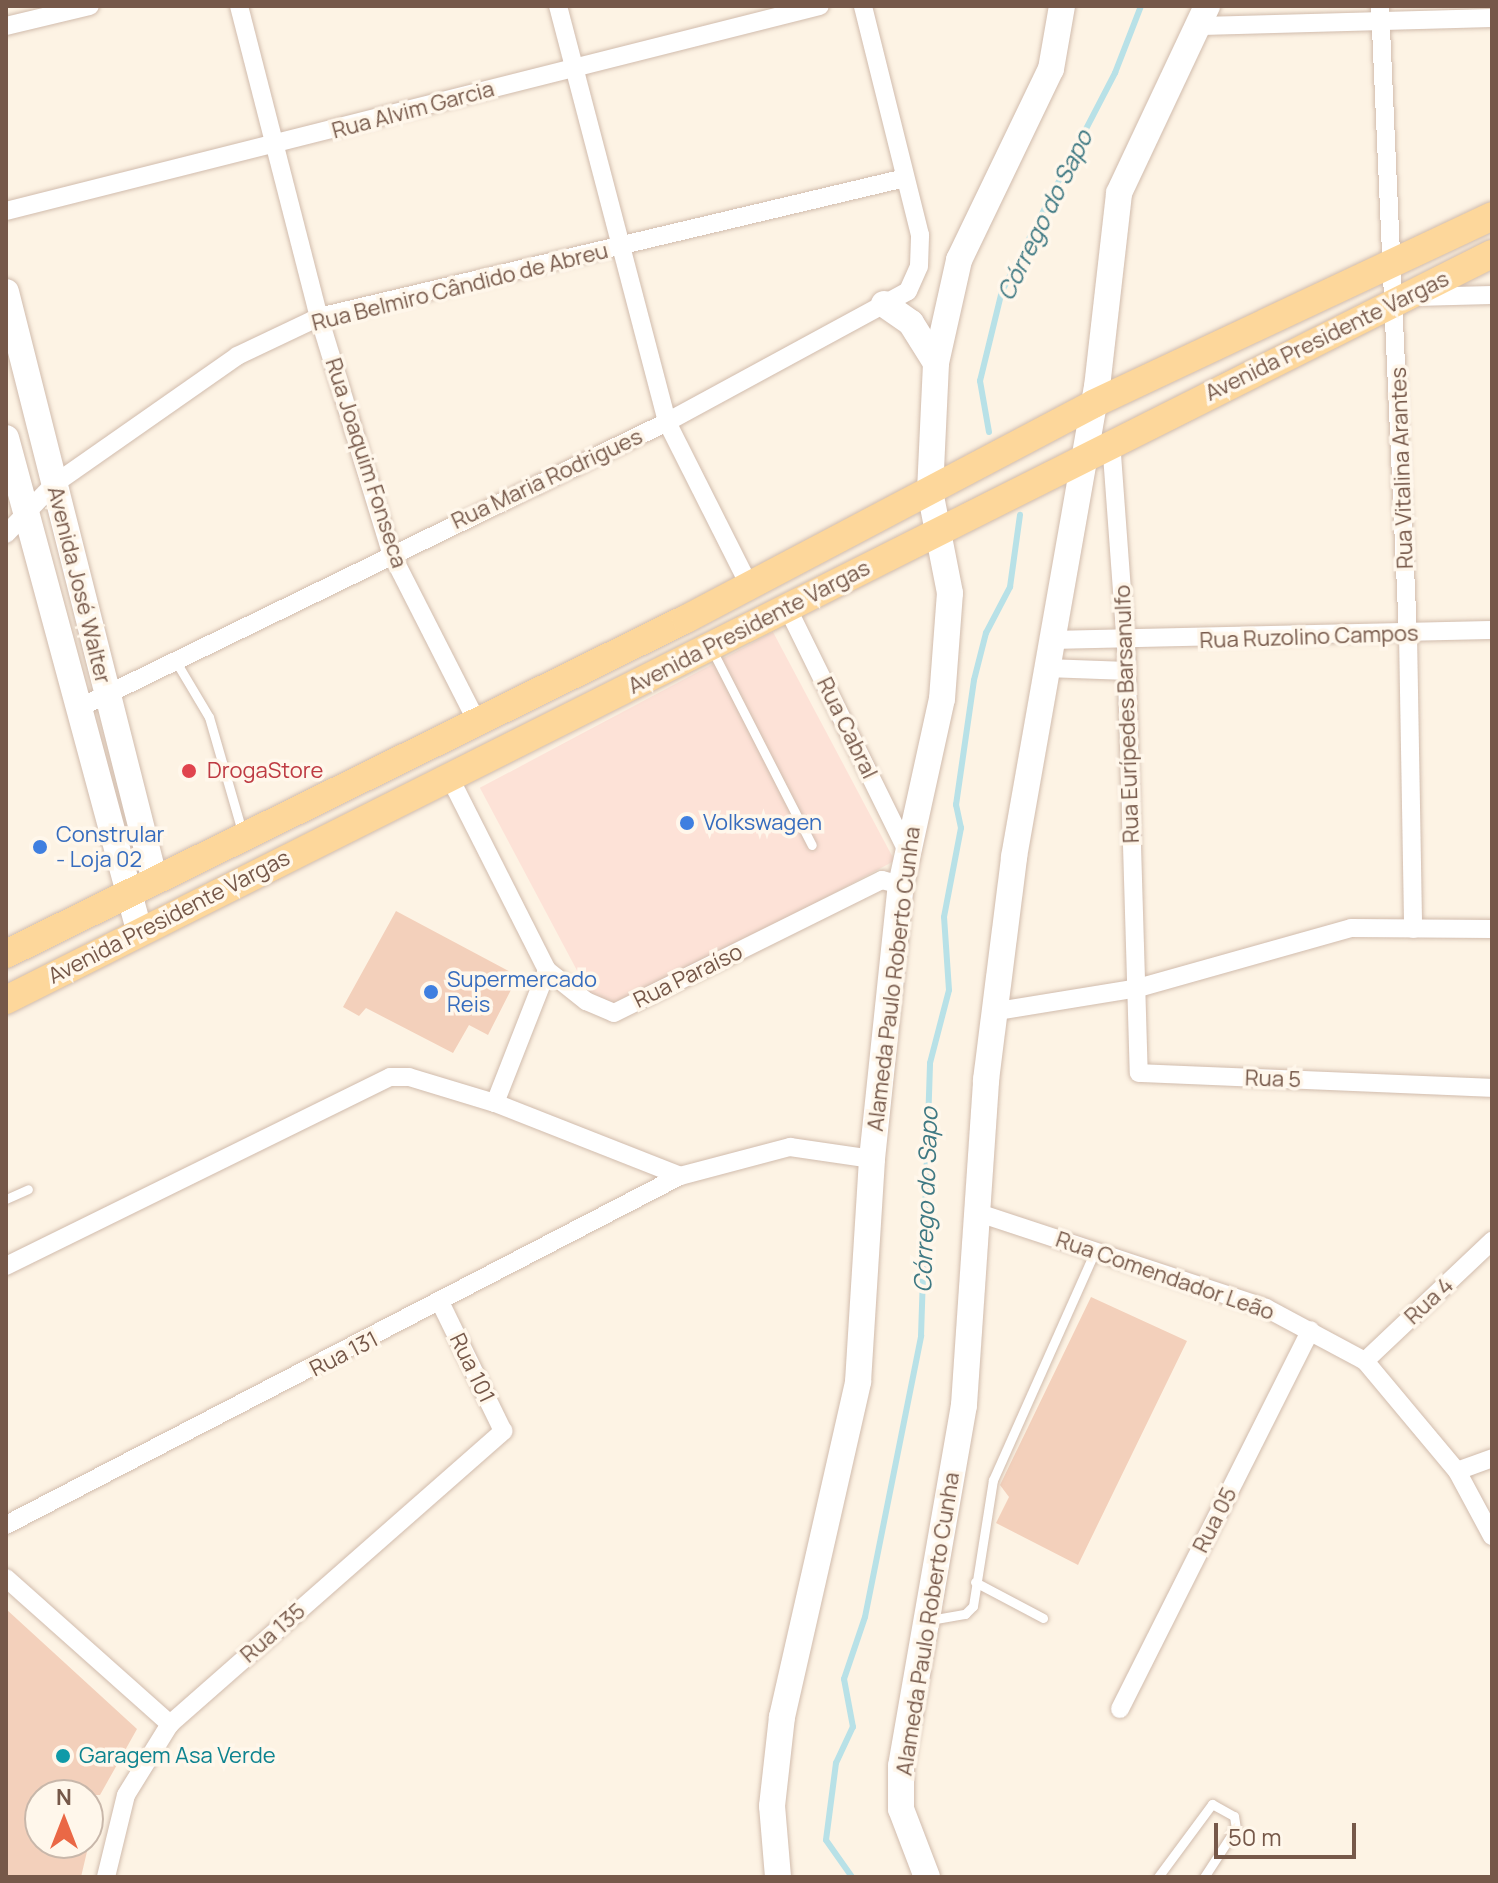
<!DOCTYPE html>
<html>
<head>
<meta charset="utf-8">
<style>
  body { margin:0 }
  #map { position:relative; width:1498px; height:1883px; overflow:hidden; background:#fdf3e4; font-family:Manrope,sans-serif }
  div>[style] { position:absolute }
  .commercial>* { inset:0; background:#fde2d7; transform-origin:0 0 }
  .stream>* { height:6px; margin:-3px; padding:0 3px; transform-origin:3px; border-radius:3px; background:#b8e1e7 }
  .building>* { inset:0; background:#f3d0bb }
  .roads { filter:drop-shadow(0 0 2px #d1bcad) drop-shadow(0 0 2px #d1bcad) }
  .lane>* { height:9px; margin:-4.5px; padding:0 4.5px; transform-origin:4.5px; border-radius:4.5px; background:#fff }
  .street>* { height:18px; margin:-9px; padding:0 9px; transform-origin:9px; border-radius:9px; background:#fff }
  .secondary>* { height:26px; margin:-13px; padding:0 13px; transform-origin:13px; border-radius:13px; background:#fff }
  .primary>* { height:28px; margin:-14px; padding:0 14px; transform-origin:14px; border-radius:14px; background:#fdd79b }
  .dots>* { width:22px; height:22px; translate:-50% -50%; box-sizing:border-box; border:4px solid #fff7eb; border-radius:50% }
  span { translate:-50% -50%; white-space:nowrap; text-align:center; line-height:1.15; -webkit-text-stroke:7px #fff7eb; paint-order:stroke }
  .street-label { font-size:22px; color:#765849 }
  .health-label { font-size:22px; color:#be3a42 }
  .left { translate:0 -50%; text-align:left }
  .shop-label { font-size:22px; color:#366cbe }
  .culture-label { font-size:22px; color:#0d838f }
  .water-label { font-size:24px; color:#3f7983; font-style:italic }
  .frame { position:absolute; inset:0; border:8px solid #765849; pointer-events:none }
  .north { position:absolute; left:24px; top:1779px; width:80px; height:80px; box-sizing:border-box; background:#fff7eb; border:2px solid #c8b7aa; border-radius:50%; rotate:0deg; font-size:22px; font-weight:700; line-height:32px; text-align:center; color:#765849 }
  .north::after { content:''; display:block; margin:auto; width:28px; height:36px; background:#ea6846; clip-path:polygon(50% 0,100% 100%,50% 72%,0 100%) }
  .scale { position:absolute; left:1214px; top:1823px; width:142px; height:36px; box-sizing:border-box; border:4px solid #765849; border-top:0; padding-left:10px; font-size:24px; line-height:28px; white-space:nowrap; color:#765849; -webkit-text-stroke:6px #fff7eb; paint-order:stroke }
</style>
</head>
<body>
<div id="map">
  <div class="commercial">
    <i style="left:773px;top:632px;width:259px;height:332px;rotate:62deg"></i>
  </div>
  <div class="stream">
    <i style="left:989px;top:432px;width:52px;rotate:-100deg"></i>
    <i style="left:980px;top:381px;width:93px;rotate:-76.3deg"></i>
    <i style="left:1002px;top:291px;width:246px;rotate:-62.6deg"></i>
    <i style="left:1115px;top:73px;width:72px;rotate:-68.8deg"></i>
    <i style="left:852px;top:1877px;width:45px;rotate:-125.1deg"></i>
    <i style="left:826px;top:1840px;width:78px;rotate:-82.6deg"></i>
    <i style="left:836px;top:1763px;width:40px;rotate:-65deg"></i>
    <i style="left:853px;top:1727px;width:49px;rotate:-100.6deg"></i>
    <i style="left:844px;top:1679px;width:65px;rotate:-71.3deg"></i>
    <i style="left:865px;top:1617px;width:287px;rotate:-78.7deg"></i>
    <i style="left:921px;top:1336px;width:273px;rotate:-88.1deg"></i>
    <i style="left:930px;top:1063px;width:75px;rotate:-75.4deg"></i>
    <i style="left:949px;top:990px;width:73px;rotate:-93.9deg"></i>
    <i style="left:944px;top:917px;width:91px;rotate:-79.2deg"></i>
    <i style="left:961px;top:828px;width:24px;rotate:-102deg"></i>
    <i style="left:956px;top:805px;width:126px;rotate:-81.8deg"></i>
    <i style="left:974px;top:680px;width:49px;rotate:-75.7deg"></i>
    <i style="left:986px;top:633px;width:52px;rotate:-62.4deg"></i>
    <i style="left:1010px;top:587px;width:73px;rotate:-82.1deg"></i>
  </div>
  <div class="building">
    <i style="clip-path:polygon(396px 911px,518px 976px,488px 1035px,469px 1025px,453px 1053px,366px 1008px,359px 1016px,343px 1007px)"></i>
    <i style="clip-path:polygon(1091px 1297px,1187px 1341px,1078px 1565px,996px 1523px,1009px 1497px,1000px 1485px)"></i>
    <i style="clip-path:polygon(6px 1609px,137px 1729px,100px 1795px,40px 1795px,40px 1843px,89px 1843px,81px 1877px,6px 1877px)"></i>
  </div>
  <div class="roads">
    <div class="lane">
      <i style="left:712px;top:650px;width:219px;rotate:62.9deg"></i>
      <i style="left:175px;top:660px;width:66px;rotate:59.2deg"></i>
      <i style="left:209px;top:717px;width:123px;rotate:73.9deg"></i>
      <i style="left:6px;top:1199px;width:24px;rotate:-24deg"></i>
      <i style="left:975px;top:1582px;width:77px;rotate:27.9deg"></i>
      <i style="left:930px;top:1620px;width:36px;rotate:-10deg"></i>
      <i style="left:965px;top:1614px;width:11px;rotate:-45deg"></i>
      <i style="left:973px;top:1606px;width:128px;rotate:-81deg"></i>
      <i style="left:993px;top:1480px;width:251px;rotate:-66deg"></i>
      <i style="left:1158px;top:1877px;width:91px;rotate:-53.5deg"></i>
      <i style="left:1212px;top:1804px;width:25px;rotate:29deg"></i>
      <i style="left:1234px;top:1816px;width:12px;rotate:81deg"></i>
      <i style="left:1236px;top:1828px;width:59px;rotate:123.1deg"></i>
    </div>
    <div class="street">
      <i style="left:239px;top:6px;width:321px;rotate:75.6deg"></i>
      <i style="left:319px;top:317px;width:247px;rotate:73deg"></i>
      <i style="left:391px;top:553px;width:190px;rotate:63deg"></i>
      <i style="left:558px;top:6px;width:430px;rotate:75.3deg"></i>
      <i style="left:667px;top:422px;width:185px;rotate:63.3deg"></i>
      <i style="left:1380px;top:6px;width:629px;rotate:87.45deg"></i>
      <i style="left:1408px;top:634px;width:295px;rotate:89deg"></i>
      <i style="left:6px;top:26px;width:86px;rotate:-13.4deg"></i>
      <i style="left:1202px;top:26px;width:290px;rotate:-1.6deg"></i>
      <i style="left:6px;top:211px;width:839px;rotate:-14.14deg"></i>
      <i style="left:1415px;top:297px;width:77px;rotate:-1.5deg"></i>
      <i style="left:1111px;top:441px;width:203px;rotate:85.8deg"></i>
      <i style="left:1126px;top:643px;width:430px;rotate:88.3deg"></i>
      <i style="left:1139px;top:1073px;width:353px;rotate:2.4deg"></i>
      <i style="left:6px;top:534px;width:68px;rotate:-46.2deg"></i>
      <i style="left:53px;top:485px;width:225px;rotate:-35deg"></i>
      <i style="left:237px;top:356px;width:91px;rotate:-25.4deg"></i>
      <i style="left:319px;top:317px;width:602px;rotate:-13.34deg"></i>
      <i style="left:787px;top:607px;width:270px;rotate:63.8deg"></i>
      <i style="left:1049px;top:640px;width:443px;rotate:-1.3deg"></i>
      <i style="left:1048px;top:668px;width:78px;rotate:2.2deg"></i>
      <i style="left:77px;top:709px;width:656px;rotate:-25.94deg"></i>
      <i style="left:667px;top:422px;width:274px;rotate:-28.5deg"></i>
      <i style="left:908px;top:291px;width:27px;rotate:-66deg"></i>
      <i style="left:919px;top:266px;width:31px;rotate:-88deg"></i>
      <i style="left:920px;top:235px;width:236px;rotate:-104deg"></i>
      <i style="left:449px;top:776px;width:217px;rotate:63.2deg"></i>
      <i style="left:547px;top:970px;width:50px;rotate:38.5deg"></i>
      <i style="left:586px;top:1001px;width:30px;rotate:23deg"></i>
      <i style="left:614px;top:1013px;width:299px;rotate:-26.4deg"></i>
      <i style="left:882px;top:880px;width:20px;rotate:15deg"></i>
      <i style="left:992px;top:1012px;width:148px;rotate:-9.3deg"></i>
      <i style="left:1138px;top:988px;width:221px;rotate:-15.7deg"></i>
      <i style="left:1351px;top:928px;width:141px;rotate:0.4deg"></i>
      <i style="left:495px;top:1103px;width:143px;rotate:-68.6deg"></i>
      <i style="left:979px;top:1213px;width:302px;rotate:18.3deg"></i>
      <i style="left:1266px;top:1308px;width:112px;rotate:28.2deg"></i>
      <i style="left:1365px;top:1361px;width:143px;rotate:50.1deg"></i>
      <i style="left:1457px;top:1471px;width:74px;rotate:61.7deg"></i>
      <i style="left:6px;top:1266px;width:428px;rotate:-26.2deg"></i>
      <i style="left:390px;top:1077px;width:19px"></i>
      <i style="left:409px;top:1077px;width:90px;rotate:16.8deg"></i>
      <i style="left:495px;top:1103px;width:199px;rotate:21.5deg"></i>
      <i style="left:1365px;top:1361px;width:175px;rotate:-43.4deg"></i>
      <i style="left:1457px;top:1471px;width:37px;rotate:-20deg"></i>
      <i style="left:6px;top:1525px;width:759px;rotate:-27.38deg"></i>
      <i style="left:680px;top:1176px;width:114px;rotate:-14.8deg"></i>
      <i style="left:790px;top:1147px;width:83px;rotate:8.3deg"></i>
      <i style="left:6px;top:1578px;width:220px;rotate:41.7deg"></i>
      <i style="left:1120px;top:1709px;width:424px;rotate:-63.3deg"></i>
      <i style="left:106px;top:1877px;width:84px;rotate:-76.3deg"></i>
      <i style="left:126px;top:1795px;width:84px;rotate:-58.2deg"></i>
      <i style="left:170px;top:1724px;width:444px;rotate:-41.3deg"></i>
      <i style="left:503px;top:1431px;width:141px;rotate:-116deg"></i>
    </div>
    <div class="secondary">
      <i style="left:6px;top:292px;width:603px;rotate:75.8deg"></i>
      <i style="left:884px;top:304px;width:33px;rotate:35deg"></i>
      <i style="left:911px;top:323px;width:47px;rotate:58deg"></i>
      <i style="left:6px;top:438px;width:510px;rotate:74.87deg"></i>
      <i style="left:778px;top:1877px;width:71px;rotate:-94.8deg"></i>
      <i style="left:772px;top:1806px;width:90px;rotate:-83.6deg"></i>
      <i style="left:782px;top:1717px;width:344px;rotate:-77.2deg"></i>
      <i style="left:858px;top:1382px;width:223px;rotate:-86.4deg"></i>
      <i style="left:872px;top:1159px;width:276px;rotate:-84deg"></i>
      <i style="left:901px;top:885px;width:190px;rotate:-77.6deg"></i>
      <i style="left:942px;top:699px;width:106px;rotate:-85.7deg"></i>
      <i style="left:950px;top:593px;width:104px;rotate:-101.1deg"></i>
      <i style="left:930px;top:491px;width:128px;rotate:-87.3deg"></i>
      <i style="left:936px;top:363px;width:106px;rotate:-77.4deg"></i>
      <i style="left:959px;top:260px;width:212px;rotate:-64.3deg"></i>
      <i style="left:1051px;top:69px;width:64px;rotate:-80.1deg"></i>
      <i style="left:927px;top:1877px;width:73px;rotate:-110.9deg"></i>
      <i style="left:901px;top:1809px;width:43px;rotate:-90deg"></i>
      <i style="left:901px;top:1766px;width:366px;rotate:-80.1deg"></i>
      <i style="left:964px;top:1405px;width:326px;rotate:-86.1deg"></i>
      <i style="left:986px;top:1080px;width:225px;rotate:-82.8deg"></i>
      <i style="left:1014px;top:857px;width:477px;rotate:-80deg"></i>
      <i style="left:1097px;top:387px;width:195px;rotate:-83.5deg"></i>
      <i style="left:1119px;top:193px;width:207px;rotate:-64.8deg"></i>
    </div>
    <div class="primary">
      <i style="left:6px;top:954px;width:758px;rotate:-26.23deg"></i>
      <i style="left:686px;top:619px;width:460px;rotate:-27.8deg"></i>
      <i style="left:1093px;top:404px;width:441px;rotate:-25.2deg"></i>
      <i style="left:6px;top:1000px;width:1663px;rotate:-26.66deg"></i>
    </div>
  </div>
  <div class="dots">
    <i style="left:189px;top:771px;background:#e0444e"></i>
    <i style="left:687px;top:823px;background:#3f7fe0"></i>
    <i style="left:40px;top:847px;background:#3f7fe0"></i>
    <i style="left:431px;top:992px;background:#3f7fe0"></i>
    <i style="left:63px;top:1756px;background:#0f9aa8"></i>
  </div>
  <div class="street-label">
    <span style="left:413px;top:110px;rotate:-15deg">Rua Alvim Garcia</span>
    <span style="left:460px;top:287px;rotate:-14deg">Rua Belmiro Cândido de Abreu</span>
    <span style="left:1327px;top:336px;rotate:-26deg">Avenida Presidente Vargas</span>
    <span style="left:366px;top:463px;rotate:72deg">Rua Joaquim Fonseca</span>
    <span style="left:1402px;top:468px;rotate:-92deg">Rua Vitalina Arantes</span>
    <span style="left:547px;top:479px;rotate:-25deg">Rua Maria Rodrigues</span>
    <span style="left:79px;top:585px;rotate:76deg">Avenida José Walter</span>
    <span style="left:749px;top:627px;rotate:-27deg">Avenida Presidente Vargas</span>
    <span style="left:1309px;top:637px;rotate:-2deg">Rua Ruzolino Campos</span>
    <span style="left:1127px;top:714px;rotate:-92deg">Rua Eurípedes Barsanulfo</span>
    <span style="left:847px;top:728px;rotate:64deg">Rua Cabral</span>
    <span style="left:169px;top:917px;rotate:-27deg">Avenida Presidente Vargas</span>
    <span style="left:688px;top:976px;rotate:-26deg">Rua Paraíso</span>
    <span style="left:894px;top:979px;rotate:-83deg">Alameda Paulo Roberto Cunha</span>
    <span style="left:1273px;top:1079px;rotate:2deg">Rua 5</span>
    <span style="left:1165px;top:1276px;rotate:19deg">Rua Comendador Leão</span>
    <span style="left:1429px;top:1301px;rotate:-43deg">Rua 4</span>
    <span style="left:344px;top:1354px;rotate:-27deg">Rua 131</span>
    <span style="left:472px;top:1368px;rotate:64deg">Rua 101</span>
    <span style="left:1215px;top:1520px;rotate:-63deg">Rua 05</span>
    <span style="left:928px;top:1624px;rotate:-81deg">Alameda Paulo Roberto Cunha</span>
    <span style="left:273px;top:1633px;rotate:-41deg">Rua 135</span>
  </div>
  <div class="health-label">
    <span class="left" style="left:207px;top:771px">DrogaStore</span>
  </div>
  <div class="shop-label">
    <span class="left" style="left:703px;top:823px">Volkswagen</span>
    <span class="left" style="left:56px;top:847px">Constrular<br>- Loja 02</span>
    <span class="left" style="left:447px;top:992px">Supermercado<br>Reis</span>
  </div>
  <div class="culture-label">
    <span class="left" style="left:79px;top:1756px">Garagem Asa Verde</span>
  </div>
  <div class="water-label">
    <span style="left:1044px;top:215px;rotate:-64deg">Córrego do Sapo</span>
    <span style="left:925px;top:1200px;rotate:-88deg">Córrego do Sapo</span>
  </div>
  <div class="frame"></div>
  <div class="north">N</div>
  <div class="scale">50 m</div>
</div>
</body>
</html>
